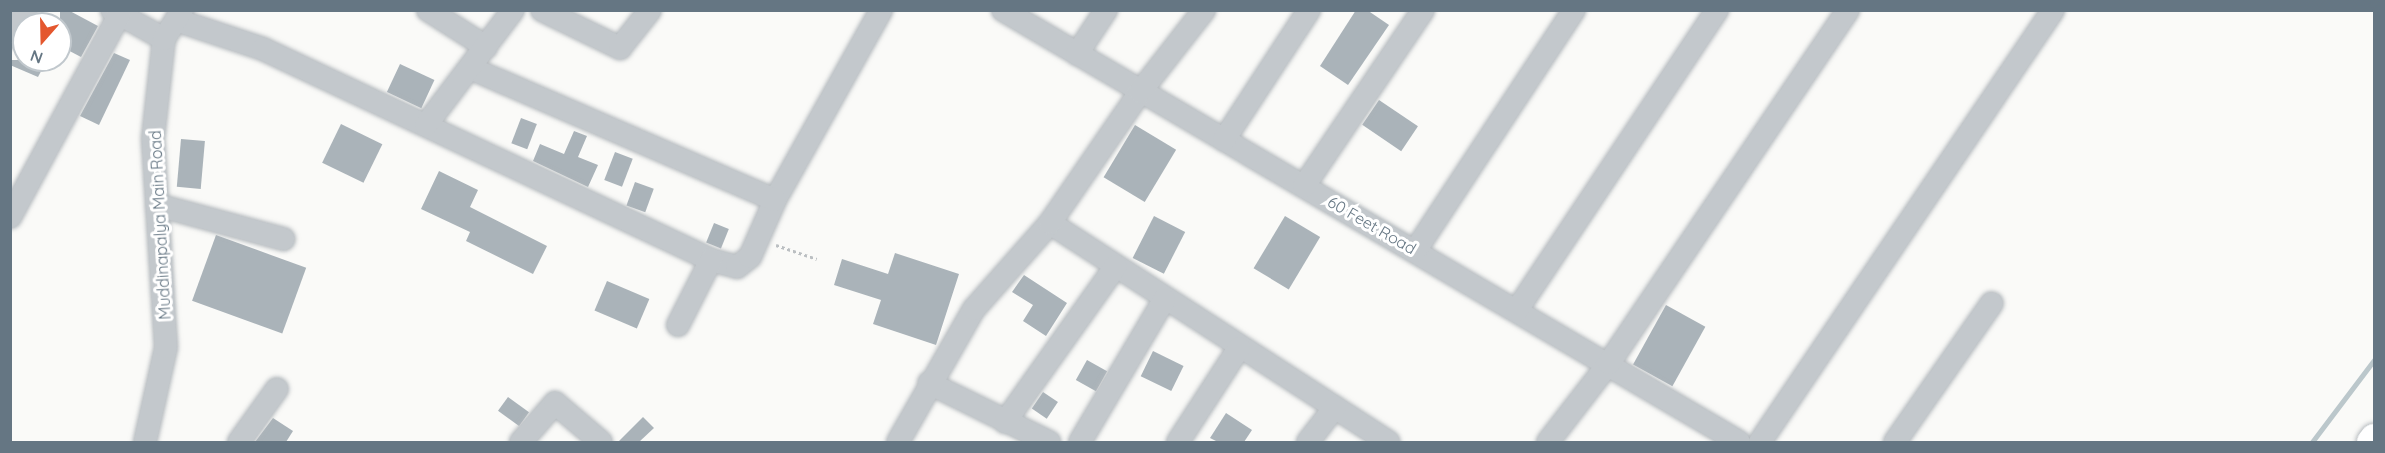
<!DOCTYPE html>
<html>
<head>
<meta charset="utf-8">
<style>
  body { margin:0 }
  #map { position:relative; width:2385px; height:453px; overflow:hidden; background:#fafaf8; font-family:Quicksand,sans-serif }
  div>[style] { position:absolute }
  .stream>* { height:5px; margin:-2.5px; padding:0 2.5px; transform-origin:2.5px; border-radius:2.5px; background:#bbc7cb }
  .building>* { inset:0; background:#aab3b9; transform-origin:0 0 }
  .path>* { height:3px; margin-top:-1.5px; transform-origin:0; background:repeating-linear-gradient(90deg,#bbbfc2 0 3px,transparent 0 6px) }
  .roads { filter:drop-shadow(0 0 2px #b5babe) drop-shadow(0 0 2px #b5babe) }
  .minor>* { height:22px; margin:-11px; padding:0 11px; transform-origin:11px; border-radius:11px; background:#c3c8cc }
  .major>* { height:28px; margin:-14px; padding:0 14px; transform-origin:14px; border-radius:14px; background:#fff }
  span { translate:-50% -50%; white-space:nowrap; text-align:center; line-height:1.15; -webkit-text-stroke:6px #fff; paint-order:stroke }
  .street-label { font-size:16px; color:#657683 }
  .frame { position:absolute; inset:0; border:12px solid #657683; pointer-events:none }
  .north { position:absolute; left:12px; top:12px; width:60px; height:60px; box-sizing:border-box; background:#fff; border:2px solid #c1c8cd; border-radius:50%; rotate:200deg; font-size:16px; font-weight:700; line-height:24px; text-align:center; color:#657683 }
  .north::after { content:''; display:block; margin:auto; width:21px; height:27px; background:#e4572e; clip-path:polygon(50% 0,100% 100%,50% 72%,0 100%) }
</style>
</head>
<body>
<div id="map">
  <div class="stream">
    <i style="left:2312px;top:442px;width:103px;rotate:-52.9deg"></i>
  </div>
  <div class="building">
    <i style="clip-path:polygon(60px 10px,68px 10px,98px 26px,81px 57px,60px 46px)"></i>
    <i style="clip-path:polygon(1356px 10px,1367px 10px,1389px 25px,1348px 85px,1320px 66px)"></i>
    <i style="clip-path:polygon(114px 53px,130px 60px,99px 125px,80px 116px)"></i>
    <i style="clip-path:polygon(10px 60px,47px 60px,38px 77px,10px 65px)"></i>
    <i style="left:400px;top:64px;width:38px;height:31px;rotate:25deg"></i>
    <i style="left:1379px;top:100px;width:47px;height:30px;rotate:34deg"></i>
    <i style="left:521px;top:118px;width:17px;height:27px;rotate:21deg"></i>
    <i style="left:341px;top:124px;width:46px;height:43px;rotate:26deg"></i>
    <i style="left:1135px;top:125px;width:48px;height:61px;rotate:31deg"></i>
    <i style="clip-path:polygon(574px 131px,587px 136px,578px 157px,598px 165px,588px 187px,533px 161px,540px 144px,564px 154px)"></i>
    <i style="left:181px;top:139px;width:24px;height:48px;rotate:5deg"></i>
    <i style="left:615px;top:152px;width:19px;height:30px;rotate:21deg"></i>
    <i style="clip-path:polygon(439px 171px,478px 190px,470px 207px,547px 246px,533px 274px,466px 241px,470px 232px,421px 209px)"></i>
    <i style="left:635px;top:182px;width:20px;height:25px;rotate:20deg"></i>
    <i style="left:1154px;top:216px;width:35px;height:47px;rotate:27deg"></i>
    <i style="left:1285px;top:216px;width:41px;height:61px;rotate:31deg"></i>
    <i style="left:714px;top:223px;width:16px;height:21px;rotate:22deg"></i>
    <i style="left:216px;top:235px;width:96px;height:70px;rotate:20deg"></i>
    <i style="clip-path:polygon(895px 253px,959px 274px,936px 345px,873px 324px,881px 300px,834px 285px,842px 259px,888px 274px)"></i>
    <i style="clip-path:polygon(1024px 275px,1067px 303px,1046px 336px,1023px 321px,1033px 305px,1012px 292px)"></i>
    <i style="left:607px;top:281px;width:46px;height:32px;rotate:23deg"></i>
    <i style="left:1666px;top:305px;width:45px;height:68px;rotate:29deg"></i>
    <i style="left:1153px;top:351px;width:34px;height:28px;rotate:26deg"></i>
    <i style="left:1087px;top:360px;width:23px;height:23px;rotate:29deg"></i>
    <i style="left:1043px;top:392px;width:18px;height:20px;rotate:34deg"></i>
    <i style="left:508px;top:397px;width:26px;height:17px;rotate:36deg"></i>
    <i style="clip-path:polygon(1226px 413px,1252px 430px,1244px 442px,1218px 442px,1210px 438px)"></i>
    <i style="clip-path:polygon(643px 417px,654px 428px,639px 442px,618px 442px)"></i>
    <i style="clip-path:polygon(273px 418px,293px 431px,286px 442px,255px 442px)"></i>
  </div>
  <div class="path">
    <i style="left:776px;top:245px;width:43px;rotate:18.9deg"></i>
  </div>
  <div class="roads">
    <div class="minor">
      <i style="left:112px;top:10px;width:60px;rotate:29.1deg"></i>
      <i style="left:428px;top:10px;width:69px;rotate:32.5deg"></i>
      <i style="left:542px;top:10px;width:87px;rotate:26deg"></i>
      <i style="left:620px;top:48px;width:48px;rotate:-51.7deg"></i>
      <i style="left:1003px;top:10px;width:853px;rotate:30.41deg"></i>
      <i style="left:176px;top:20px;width:92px;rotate:18.4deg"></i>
      <i style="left:263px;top:49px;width:495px;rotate:25.2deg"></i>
      <i style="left:711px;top:260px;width:27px;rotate:15deg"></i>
      <i style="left:737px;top:267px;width:16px;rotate:-38deg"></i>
      <i style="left:750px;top:257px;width:62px;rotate:-66.3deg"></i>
      <i style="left:775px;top:200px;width:218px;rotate:-60.8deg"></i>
      <i style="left:10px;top:37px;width:31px;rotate:-59deg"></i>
      <i style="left:1077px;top:54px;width:53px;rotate:-56.6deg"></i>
      <i style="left:470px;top:68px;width:332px;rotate:23.4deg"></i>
      <i style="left:426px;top:125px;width:144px;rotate:-52.9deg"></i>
      <i style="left:1224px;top:140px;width:155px;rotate:-56.8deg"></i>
      <i style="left:1304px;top:186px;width:212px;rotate:-55.9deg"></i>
      <i style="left:157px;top:205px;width:131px;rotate:15.1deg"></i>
      <i style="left:10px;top:217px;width:230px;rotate:-61.6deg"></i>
      <i style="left:1050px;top:223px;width:403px;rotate:32.9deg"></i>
      <i style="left:1415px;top:251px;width:289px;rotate:-56.6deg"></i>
      <i style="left:1517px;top:310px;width:361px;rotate:-56.3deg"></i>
      <i style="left:678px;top:325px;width:73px;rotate:-63.1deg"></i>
      <i style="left:929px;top:383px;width:134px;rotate:26.2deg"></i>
      <i style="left:1005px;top:422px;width:191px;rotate:-54.6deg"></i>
      <i style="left:145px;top:442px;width:97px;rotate:-77.5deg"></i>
      <i style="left:166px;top:347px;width:209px;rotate:-93.6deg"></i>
      <i style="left:153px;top:138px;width:100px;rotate:-83.7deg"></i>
      <i style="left:164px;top:39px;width:34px;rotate:-58deg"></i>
      <i style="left:239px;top:442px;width:65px;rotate:-54.4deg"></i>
      <i style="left:521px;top:442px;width:52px;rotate:-48.9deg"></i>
      <i style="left:555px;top:403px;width:60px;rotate:40.3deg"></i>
      <i style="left:898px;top:442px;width:153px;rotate:-60.3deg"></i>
      <i style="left:974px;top:309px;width:115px;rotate:-48.5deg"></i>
      <i style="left:1050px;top:223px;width:159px;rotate:-55.5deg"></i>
      <i style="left:1140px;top:92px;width:104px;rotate:-52deg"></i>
      <i style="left:1080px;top:442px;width:165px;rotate:-59.4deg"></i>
      <i style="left:1178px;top:442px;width:112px;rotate:-57deg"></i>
      <i style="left:1308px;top:442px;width:44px;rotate:-52.4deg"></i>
      <i style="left:1548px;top:442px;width:100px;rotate:-52.3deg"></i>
      <i style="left:1609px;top:363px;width:426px;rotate:-55.9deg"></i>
      <i style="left:1760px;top:442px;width:522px;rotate:-55.85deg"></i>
      <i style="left:1895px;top:442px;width:169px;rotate:-55.1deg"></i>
    </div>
    <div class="major">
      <i style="left:2371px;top:442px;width:5px;rotate:-53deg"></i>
    </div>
  </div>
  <div class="street-label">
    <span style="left:160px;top:225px;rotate:-93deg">Muddinapalya Main Road</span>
    <span style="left:1372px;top:225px;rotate:30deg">60 Feet Road</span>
  </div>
  <div class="frame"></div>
  <div class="north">N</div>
</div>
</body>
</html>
